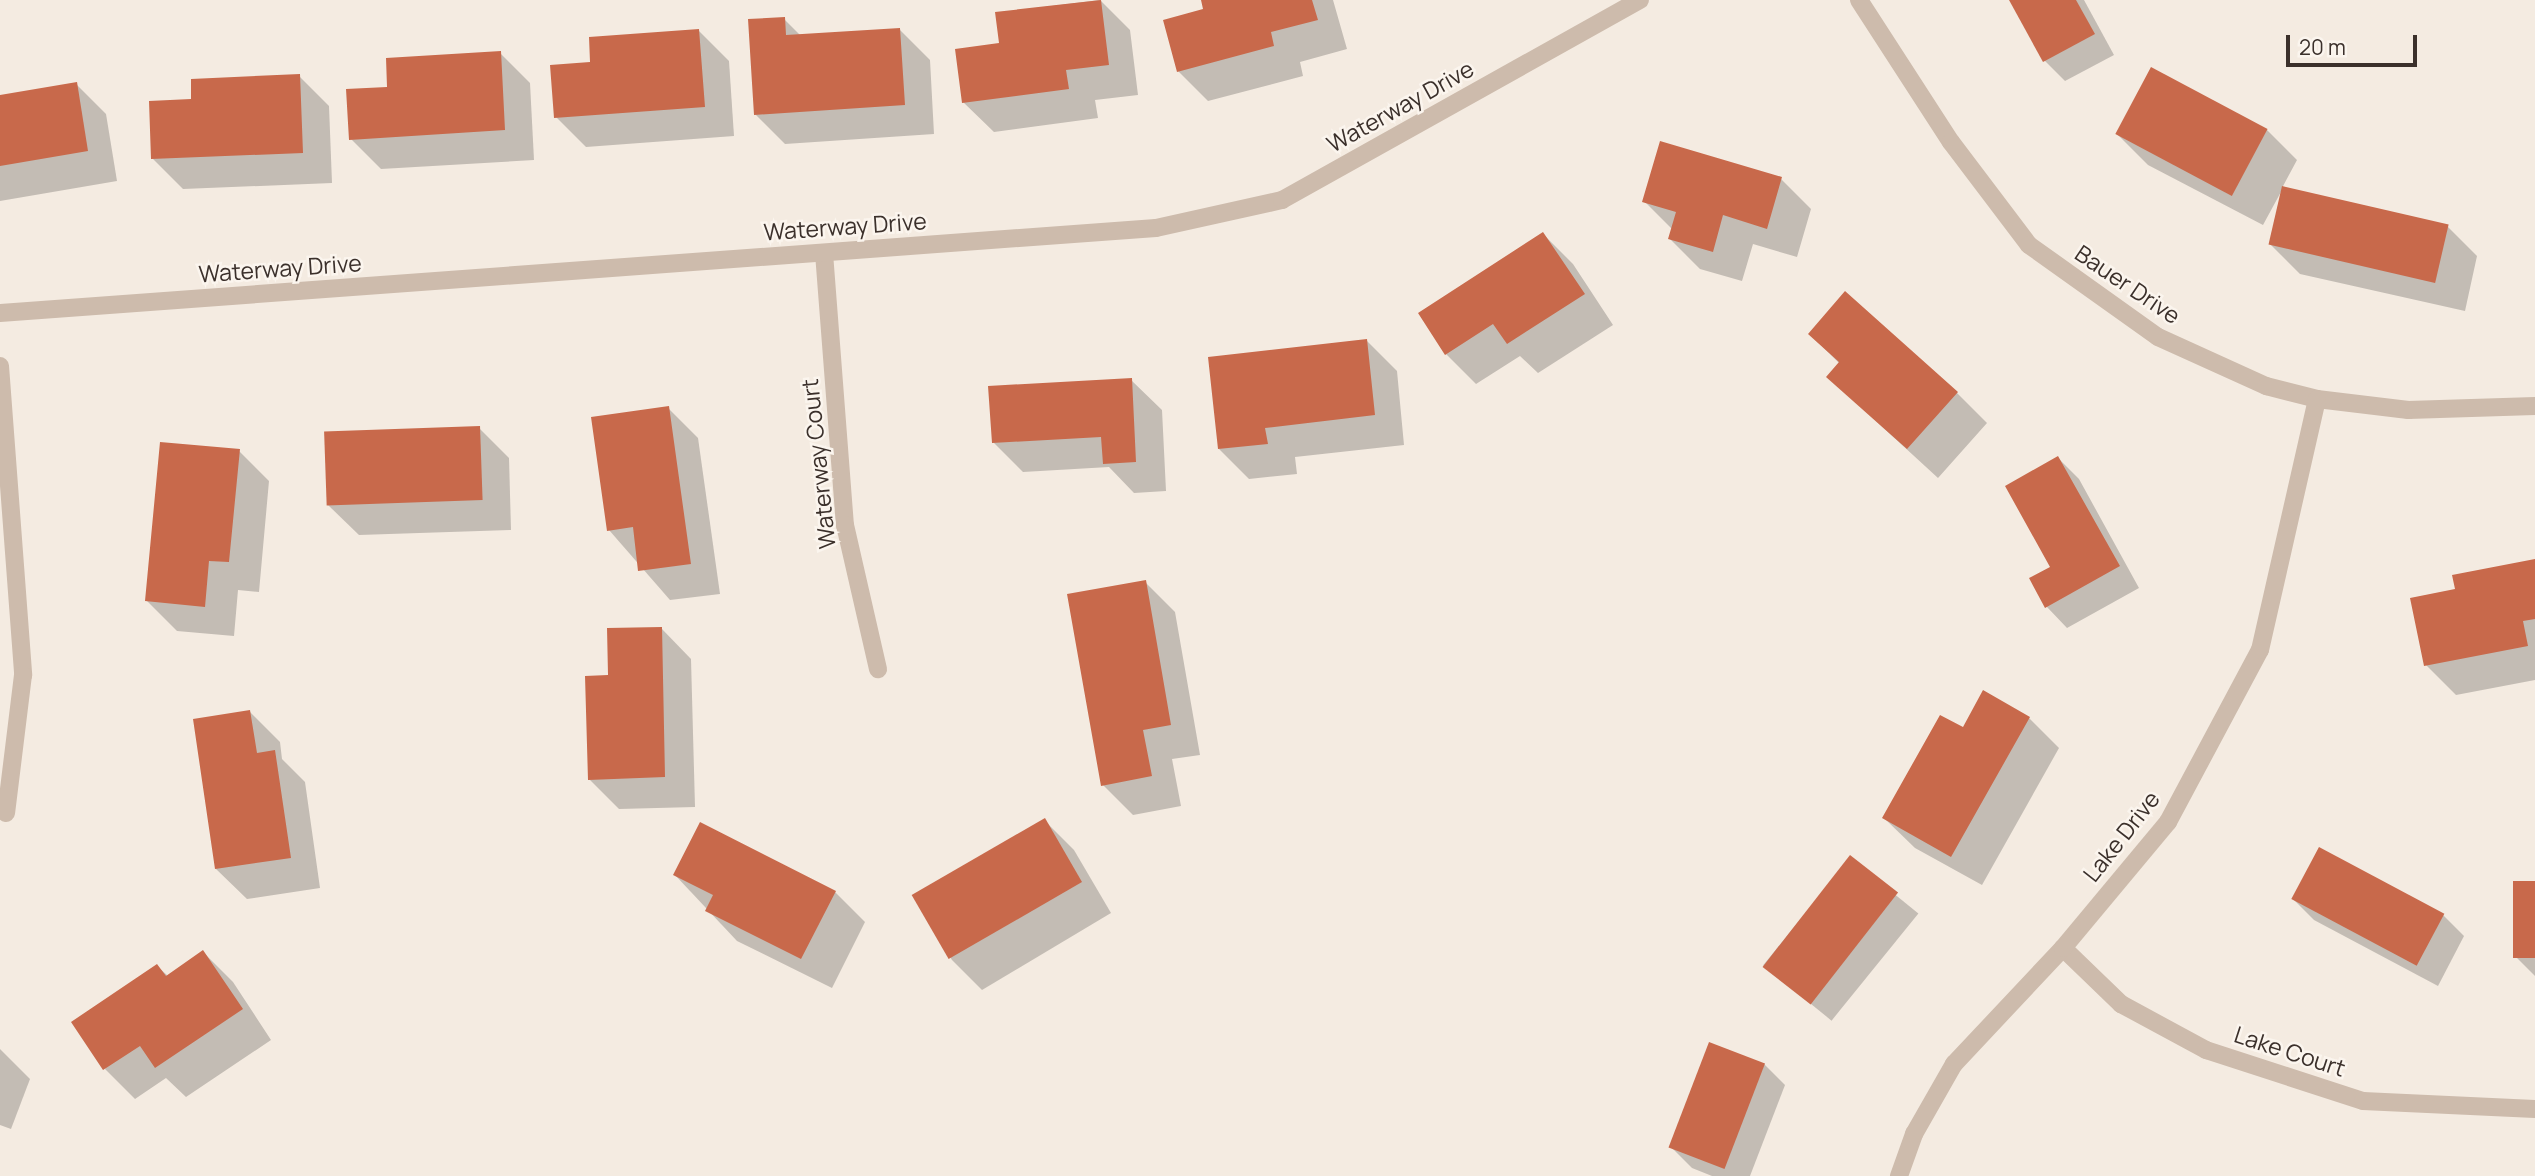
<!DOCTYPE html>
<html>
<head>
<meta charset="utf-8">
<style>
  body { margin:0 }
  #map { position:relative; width:2535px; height:1176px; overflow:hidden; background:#f4ebe1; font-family:Manrope,sans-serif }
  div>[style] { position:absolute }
  .shadow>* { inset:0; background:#0003; transform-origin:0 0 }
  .building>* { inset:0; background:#c8694b; transform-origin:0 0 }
  .minor>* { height:18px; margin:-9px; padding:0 9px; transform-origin:9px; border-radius:9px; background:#cdbbac }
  span { translate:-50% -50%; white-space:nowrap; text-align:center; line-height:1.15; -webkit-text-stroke:5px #fbf5ee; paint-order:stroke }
  .street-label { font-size:23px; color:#3b302b }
  .scale { position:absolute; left:2286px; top:35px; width:131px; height:32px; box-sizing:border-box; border:4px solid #3b302b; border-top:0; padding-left:9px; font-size:21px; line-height:24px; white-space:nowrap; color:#3b302b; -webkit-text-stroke:5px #fbf5ee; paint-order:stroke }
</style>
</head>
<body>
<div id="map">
  <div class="shadow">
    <i style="clip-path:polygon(1100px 0,1130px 30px,1138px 95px,1095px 100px,1098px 118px,994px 132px,963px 102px,1001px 45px,997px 13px)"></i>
    <i style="clip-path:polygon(1203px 0,1333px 0,1347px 49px,1300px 62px,1303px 76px,1208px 101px,1178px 71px,1205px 11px)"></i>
    <i style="clip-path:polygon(2011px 0,2084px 0,2114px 55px,2065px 81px,2045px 61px)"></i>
    <i style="clip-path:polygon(784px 19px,801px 36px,900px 30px,930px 60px,934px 134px,785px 144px,755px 114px)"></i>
    <i style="clip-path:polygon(698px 30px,729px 61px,734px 136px,586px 147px,556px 117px,592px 63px)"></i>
    <i style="clip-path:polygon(500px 53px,530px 83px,534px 160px,381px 169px,351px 139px,389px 89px)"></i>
    <i style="clip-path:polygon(299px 76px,329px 106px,332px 183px,183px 189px,153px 159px,193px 101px)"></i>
    <i style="clip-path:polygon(76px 84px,106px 114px,117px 181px,0 201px,0 97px)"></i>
    <i style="clip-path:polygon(2267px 130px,2297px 160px,2282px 188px,2447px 226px,2477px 256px,2465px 311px,2300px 274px,2270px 244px,2282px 190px,2263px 225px,2148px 165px,2118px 135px)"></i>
    <i style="clip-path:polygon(1781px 179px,1811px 209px,1797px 257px,1753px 244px,1742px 281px,1700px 269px,1670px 239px,1673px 230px,1644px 201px)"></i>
    <i style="clip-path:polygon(1543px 234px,1573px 264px,1613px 325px,1538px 373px,1520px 356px,1476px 384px,1446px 354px)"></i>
    <i style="clip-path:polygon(1810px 334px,1957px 393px,1987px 423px,1938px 478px,1828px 377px,1840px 364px)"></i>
    <i style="clip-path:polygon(1367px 341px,1397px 371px,1404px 445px,1295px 457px,1297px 474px,1249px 479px,1219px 449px)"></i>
    <i style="clip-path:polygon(1131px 380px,1162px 410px,1166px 491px,1134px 493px,1109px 467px,1023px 472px,993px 442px)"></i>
    <i style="clip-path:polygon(668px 408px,698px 438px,720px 594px,670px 600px,609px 530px)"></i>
    <i style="clip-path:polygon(479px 428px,509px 458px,511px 530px,359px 535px,328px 505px)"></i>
    <i style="clip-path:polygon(239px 451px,269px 481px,259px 592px,238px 590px,234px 636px,177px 631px,147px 601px)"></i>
    <i style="clip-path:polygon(2058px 458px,2079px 479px,2139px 588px,2067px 628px,2047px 607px,2031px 579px,2052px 567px)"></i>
    <i style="clip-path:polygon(2535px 561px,2535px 680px,2456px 695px,2426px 665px,2457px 590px)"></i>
    <i style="clip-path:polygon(1145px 582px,1175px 612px,1200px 755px,1172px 759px,1181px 806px,1133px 815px,1103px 785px)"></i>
    <i style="clip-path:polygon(661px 628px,691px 659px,695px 807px,619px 809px,589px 779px,610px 677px)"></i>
    <i style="clip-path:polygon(250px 712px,280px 742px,282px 759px,305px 782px,320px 888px,247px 899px,216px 869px)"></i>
    <i style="clip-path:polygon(2029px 718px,2059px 748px,1982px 885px,1915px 848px,1884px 818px,1963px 730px)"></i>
    <i style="clip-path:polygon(1044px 820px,1074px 850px,1111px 913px,982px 990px,952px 960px,914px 897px)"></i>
    <i style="clip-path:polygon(2320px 849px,2443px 915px,2464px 936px,2438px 986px,2314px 920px,2293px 899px)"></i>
    <i style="left:1850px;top:858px;width:88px;height:138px;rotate:39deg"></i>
    <i style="clip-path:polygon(675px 875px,835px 892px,865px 922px,832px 988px,737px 941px)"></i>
    <i style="clip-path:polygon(2535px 882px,2535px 976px,2516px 957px)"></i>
    <i style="clip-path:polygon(203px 952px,233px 982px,271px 1040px,186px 1097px,166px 1078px,135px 1099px,105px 1069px,157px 966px,168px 976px)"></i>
    <i style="clip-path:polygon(0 1049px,30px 1079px,11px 1129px,0 1125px)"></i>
    <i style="clip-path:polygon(1764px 1064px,1785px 1085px,1750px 1176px,1712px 1176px,1692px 1168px,1671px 1147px)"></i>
  </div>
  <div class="building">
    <i style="clip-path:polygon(1101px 0,1109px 65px,1066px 70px,1069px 89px,962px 103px,955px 49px,999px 43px,995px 12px)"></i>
    <i style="clip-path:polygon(1201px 0,1312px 0,1318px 20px,1271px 32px,1274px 46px,1177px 72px,1163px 20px,1203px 9px)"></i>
    <i style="clip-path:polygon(2009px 0,2076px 0,2095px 34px,2043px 62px)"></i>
    <i style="clip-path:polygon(785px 17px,786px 35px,900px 28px,905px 105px,754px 115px,748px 19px)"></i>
    <i style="clip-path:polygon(699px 29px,705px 107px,554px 118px,550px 65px,590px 62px,589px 37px)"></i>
    <i style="clip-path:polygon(501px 51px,505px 130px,349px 140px,346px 89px,387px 87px,386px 58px)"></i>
    <i style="left:2151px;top:67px;width:132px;height:76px;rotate:28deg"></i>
    <i style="clip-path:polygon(300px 74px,303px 153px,151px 159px,149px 101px,191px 99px,191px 79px)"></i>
    <i style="clip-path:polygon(77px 82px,88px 151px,0 166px,0 95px)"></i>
    <i style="clip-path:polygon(1660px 141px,1782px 177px,1767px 229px,1723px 215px,1713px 252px,1668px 239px,1676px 212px,1642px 202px)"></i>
    <i style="left:2282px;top:186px;width:171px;height:60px;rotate:13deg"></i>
    <i style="clip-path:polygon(1543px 232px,1585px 294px,1507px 344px,1493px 324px,1445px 355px,1418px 313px)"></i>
    <i style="clip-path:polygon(1845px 291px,1958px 392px,1907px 449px,1826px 377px,1839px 362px,1808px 334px)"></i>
    <i style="clip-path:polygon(1367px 339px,1375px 415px,1265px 428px,1268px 444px,1218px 449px,1208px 357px)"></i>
    <i style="clip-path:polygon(1132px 378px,1136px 462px,1103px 464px,1101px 437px,992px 443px,988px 386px)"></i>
    <i style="clip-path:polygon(669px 406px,691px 564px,638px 571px,633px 527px,607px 531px,591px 417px)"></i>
    <i style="left:480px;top:426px;width:74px;height:156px;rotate:88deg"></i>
    <i style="clip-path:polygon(160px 442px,240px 449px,229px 562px,209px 561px,205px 607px,145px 601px)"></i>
    <i style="clip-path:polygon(2058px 456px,2120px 566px,2045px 608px,2029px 578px,2050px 567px,2005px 486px)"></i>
    <i style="clip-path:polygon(2535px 559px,2535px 619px,2523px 621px,2528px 646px,2424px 666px,2410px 598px,2455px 589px,2452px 575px)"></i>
    <i style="clip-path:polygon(1146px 580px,1171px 725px,1143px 730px,1152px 776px,1101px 786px,1067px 594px)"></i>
    <i style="clip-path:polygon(662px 627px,665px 777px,588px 780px,585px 676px,608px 675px,607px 628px)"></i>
    <i style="clip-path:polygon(1983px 690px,2030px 717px,1951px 857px,1882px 818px,1940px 715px,1963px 727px)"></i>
    <i style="clip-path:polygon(250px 710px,257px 753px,275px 750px,291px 858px,215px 869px,193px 719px)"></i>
    <i style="left:1045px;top:818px;width:74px;height:154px;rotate:60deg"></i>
    <i style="clip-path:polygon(700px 822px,836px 891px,801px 959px,705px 911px,713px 895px,673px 875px)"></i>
    <i style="left:2319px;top:847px;width:142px;height:59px;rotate:28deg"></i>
    <i style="left:1850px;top:855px;width:61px;height:142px;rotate:38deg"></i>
    <i style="left:2513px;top:881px;width:22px;height:77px"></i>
    <i style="clip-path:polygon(203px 950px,243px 1009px,155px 1068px,140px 1046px,103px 1070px,71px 1022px,157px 964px,166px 976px)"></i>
    <i style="left:1709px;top:1042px;width:60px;height:113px;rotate:21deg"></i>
  </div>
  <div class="minor">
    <i style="left:1859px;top:0;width:169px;rotate:57.1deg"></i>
    <i style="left:1951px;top:142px;width:129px;rotate:52.9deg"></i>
    <i style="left:2029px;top:245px;width:158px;rotate:35.5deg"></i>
    <i style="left:2158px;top:337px;width:119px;rotate:24.4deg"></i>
    <i style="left:2266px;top:386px;width:53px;rotate:14.3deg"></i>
    <i style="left:2317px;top:399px;width:92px;rotate:6.9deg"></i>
    <i style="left:2408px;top:410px;width:127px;rotate:-1.8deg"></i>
    <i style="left:824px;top:253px;width:273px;rotate:85.6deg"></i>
    <i style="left:845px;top:525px;width:148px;rotate:77.1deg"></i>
    <i style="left:0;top:313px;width:1159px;rotate:-4.21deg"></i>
    <i style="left:1156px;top:228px;width:129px;rotate:-12.5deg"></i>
    <i style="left:1282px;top:200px;width:410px;rotate:-29.2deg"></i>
    <i style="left:0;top:366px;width:310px;rotate:85.7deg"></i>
    <i style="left:23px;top:675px;width:139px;rotate:97deg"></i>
    <i style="left:2063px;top:948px;width:81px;rotate:44deg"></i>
    <i style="left:2121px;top:1004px;width:97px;rotate:28.4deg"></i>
    <i style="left:2206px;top:1050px;width:165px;rotate:18deg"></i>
    <i style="left:2363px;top:1101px;width:172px;rotate:2.7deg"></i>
    <i style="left:1899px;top:1176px;width:45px;rotate:-70.3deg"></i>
    <i style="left:1914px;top:1134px;width:81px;rotate:-60.3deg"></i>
    <i style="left:1954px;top:1064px;width:159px;rotate:-46.8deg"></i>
    <i style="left:2063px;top:948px;width:164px;rotate:-50.2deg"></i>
    <i style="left:2168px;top:822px;width:195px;rotate:-61.9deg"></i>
    <i style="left:2260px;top:650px;width:257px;rotate:-77.2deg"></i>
  </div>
  <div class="street-label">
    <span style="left:1400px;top:106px;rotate:-29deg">Waterway Drive</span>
    <span style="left:845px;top:226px;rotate:-4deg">Waterway Drive</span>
    <span style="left:280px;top:268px;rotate:-4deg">Waterway Drive</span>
    <span style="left:2128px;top:284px;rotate:34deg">Bauer Drive</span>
    <span style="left:818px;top:464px;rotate:-96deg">Waterway Court</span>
    <span style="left:2121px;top:836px;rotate:-52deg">Lake Drive</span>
    <span style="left:2290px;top:1051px;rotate:18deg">Lake Court</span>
  </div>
  <div class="scale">20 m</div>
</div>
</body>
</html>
